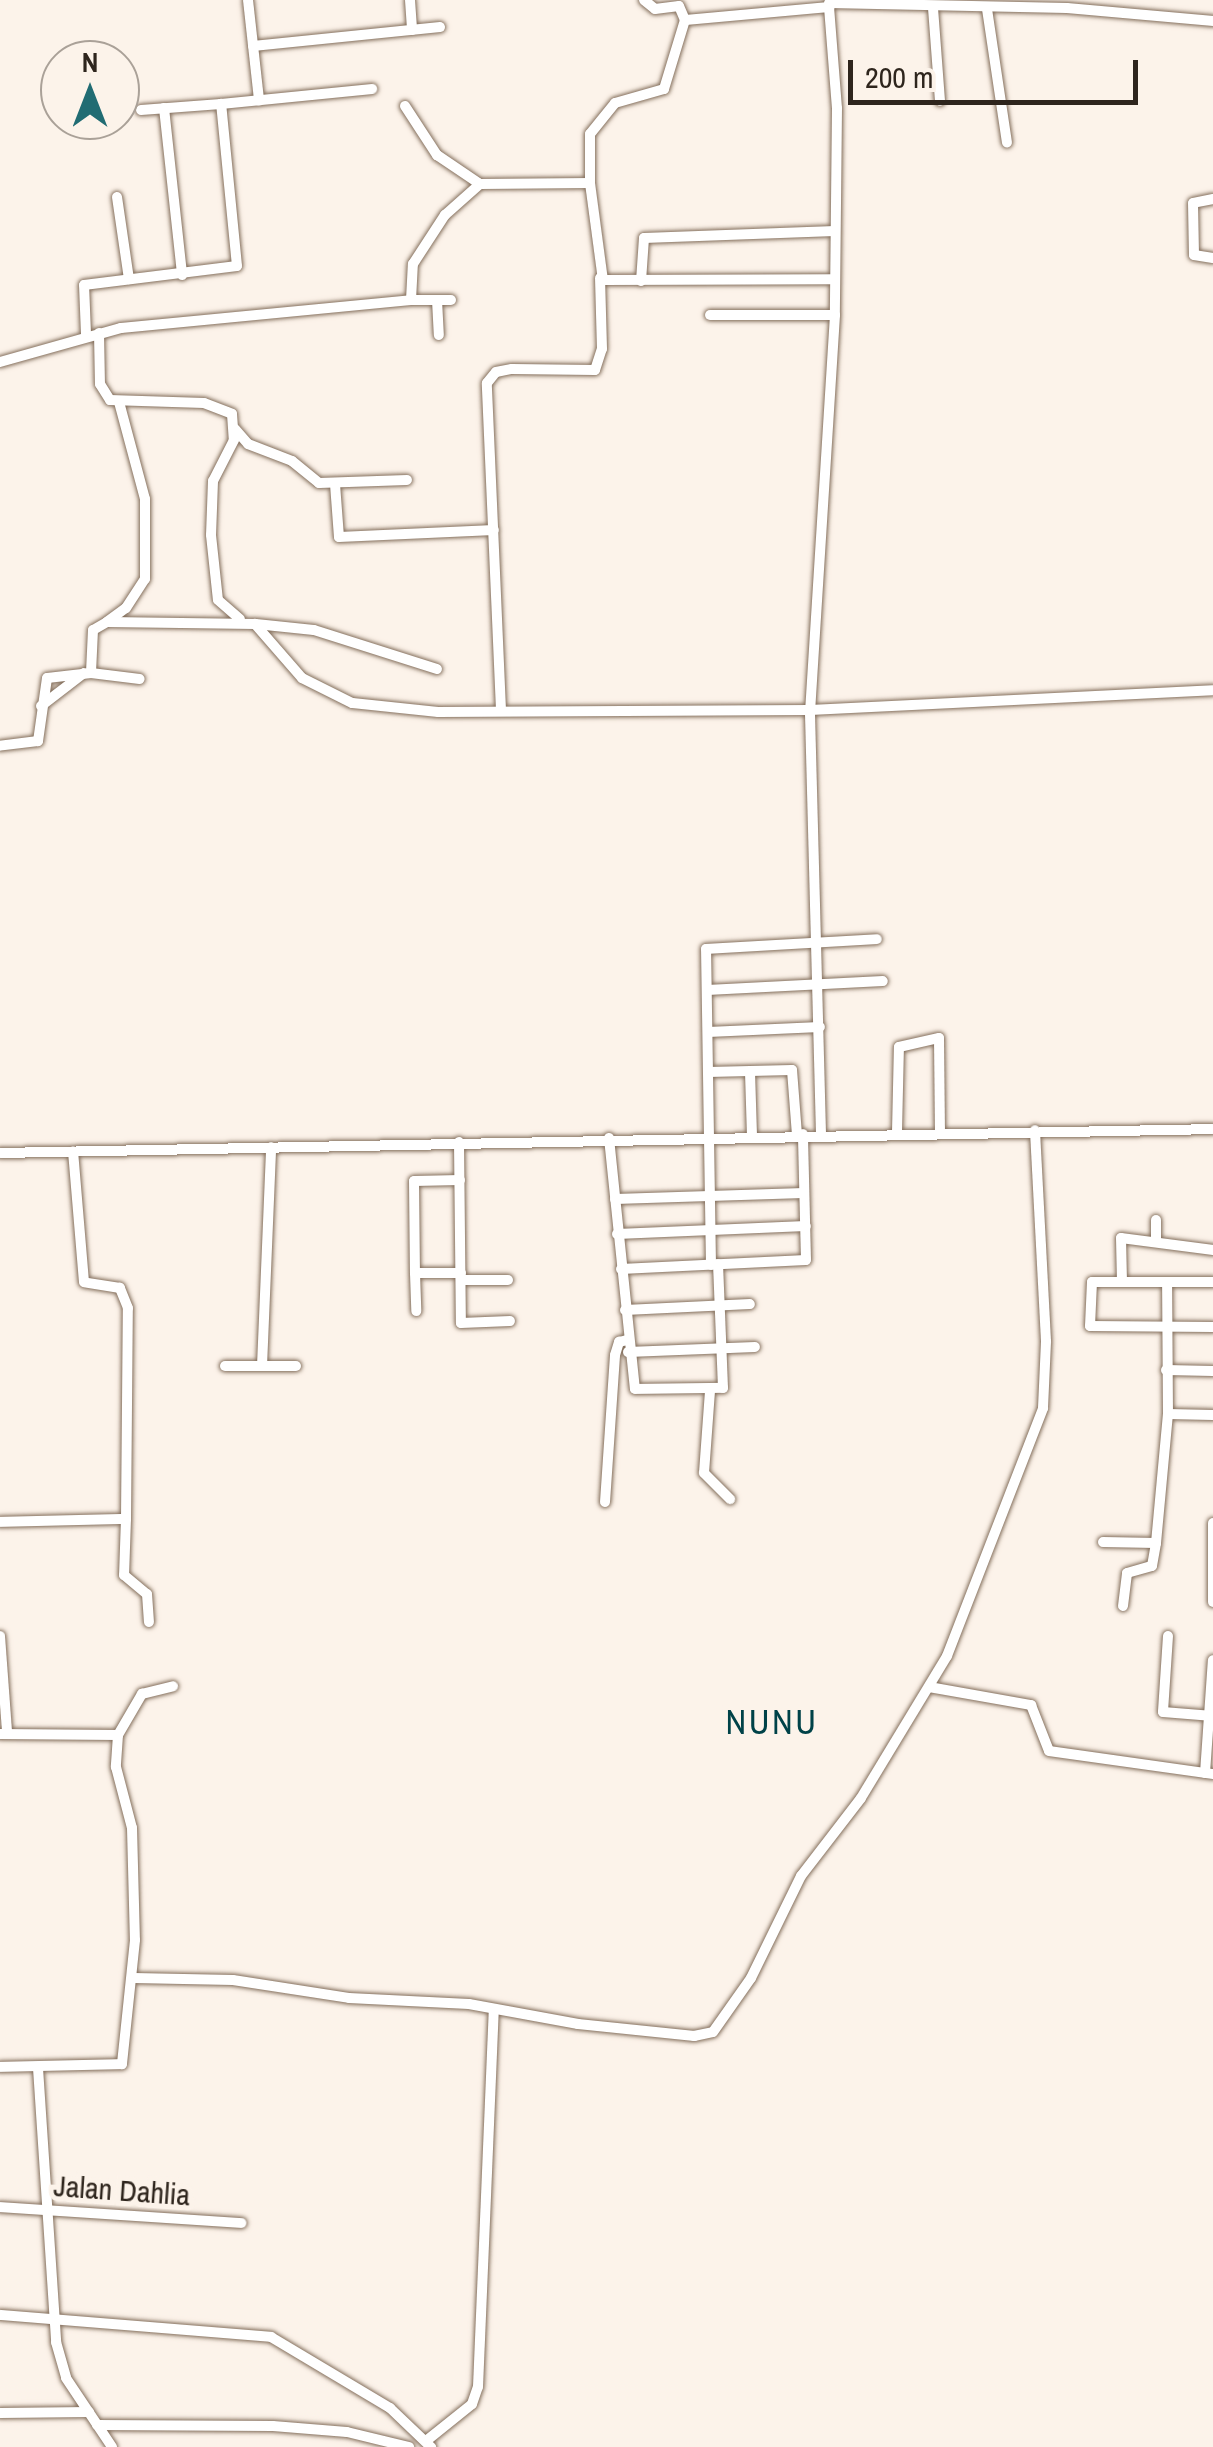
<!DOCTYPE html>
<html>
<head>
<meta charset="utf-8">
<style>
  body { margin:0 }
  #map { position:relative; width:1213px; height:2447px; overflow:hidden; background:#fcf3ea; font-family:"Archivo Narrow",sans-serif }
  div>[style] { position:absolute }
  .roads { filter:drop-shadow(0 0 2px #846f5c) drop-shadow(0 0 2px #846f5c) }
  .minor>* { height:10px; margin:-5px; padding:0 5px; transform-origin:5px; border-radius:5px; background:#fff }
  span { translate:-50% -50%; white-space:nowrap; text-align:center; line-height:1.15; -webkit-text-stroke:10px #fcf3ea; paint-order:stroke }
  .street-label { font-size:30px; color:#2e251d }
  .quarter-label { font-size:35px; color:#004248; letter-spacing:2.5px }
  .north { position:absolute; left:40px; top:40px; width:100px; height:100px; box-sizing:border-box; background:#fcf3ea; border:2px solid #aaa198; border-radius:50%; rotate:0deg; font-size:28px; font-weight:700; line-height:40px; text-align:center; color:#2e251d }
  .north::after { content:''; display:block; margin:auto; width:35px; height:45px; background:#216c73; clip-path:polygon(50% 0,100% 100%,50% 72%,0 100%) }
  .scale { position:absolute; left:848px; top:60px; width:290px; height:45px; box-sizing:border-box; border:5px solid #2e251d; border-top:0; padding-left:12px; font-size:30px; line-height:35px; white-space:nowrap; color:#2e251d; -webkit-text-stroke:8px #fcf3ea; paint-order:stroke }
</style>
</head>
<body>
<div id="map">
  <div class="roads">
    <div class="minor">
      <i style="left:248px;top:0;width:101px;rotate:83.7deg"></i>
      <i style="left:410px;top:0;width:30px;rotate:86deg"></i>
      <i style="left:644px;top:0;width:14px;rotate:39deg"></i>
      <i style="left:655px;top:9px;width:24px;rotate:-7deg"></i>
      <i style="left:679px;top:6px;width:15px;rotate:67deg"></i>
      <i style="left:829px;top:3px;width:238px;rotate:1.2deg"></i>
      <i style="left:1067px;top:8px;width:147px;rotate:5.1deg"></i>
      <i style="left:933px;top:8px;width:93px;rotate:85.7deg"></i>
      <i style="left:987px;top:9px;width:135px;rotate:81.5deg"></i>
      <i style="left:253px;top:46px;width:188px;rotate:-5.8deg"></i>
      <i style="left:405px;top:106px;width:59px;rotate:56.9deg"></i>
      <i style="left:437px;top:155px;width:52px;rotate:34deg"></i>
      <i style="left:164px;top:108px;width:168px;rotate:83.8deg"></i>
      <i style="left:141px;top:110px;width:80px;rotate:-4.3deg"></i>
      <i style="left:590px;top:183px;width:98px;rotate:82.4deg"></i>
      <i style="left:603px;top:280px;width:232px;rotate:-0.2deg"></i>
      <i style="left:117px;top:197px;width:83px;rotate:81.7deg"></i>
      <i style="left:1213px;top:199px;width:20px;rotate:169deg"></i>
      <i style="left:1193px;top:203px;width:52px;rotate:88.9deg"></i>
      <i style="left:1194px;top:255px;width:19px;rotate:9deg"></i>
      <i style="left:641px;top:281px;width:43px;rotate:-86deg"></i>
      <i style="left:644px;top:238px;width:191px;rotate:-2.1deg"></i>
      <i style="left:411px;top:300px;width:40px"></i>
      <i style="left:437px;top:300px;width:35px;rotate:87deg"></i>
      <i style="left:710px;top:315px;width:125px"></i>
      <i style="left:99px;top:333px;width:51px;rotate:88.9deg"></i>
      <i style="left:100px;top:384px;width:19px;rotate:58deg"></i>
      <i style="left:110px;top:400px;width:94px;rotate:1.8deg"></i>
      <i style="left:204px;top:403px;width:30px;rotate:21deg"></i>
      <i style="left:232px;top:414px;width:26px;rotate:86deg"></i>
      <i style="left:234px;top:440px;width:46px;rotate:117.1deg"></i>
      <i style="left:213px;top:481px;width:54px;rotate:92.1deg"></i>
      <i style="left:211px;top:535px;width:65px;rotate:83.9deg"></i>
      <i style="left:218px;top:600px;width:29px;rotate:41deg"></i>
      <i style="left:86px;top:334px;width:49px;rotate:-92.3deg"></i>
      <i style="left:84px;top:285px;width:154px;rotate:-7.1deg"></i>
      <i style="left:237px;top:266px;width:163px;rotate:-95.6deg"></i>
      <i style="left:221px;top:104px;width:152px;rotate:-5.7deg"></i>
      <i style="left:0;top:362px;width:126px;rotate:-15.7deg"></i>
      <i style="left:121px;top:328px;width:291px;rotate:-5.5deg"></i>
      <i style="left:411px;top:300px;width:36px;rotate:-87deg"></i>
      <i style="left:413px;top:264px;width:59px;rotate:-56.9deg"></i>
      <i style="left:445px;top:215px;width:47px;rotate:-41.5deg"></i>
      <i style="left:480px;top:184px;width:110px;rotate:-0.5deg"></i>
      <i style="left:590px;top:183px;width:49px;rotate:-90deg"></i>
      <i style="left:590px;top:134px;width:40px;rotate:-51deg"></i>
      <i style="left:615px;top:103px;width:51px;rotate:-15.9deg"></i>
      <i style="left:664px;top:89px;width:72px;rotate:-73.1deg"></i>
      <i style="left:685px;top:20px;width:145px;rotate:-5.2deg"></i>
      <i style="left:829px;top:7px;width:101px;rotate:85.5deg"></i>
      <i style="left:837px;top:108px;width:207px;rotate:90.6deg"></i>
      <i style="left:835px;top:315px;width:396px;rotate:93.6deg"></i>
      <i style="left:810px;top:710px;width:372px;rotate:179.7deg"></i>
      <i style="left:438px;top:712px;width:86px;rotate:-174deg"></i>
      <i style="left:352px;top:703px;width:56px;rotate:-153.4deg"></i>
      <i style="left:302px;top:678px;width:72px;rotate:-131deg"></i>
      <i style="left:255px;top:624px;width:148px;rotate:-179.2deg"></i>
      <i style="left:107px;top:622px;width:16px;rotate:150deg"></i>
      <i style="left:93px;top:630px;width:43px;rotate:92.7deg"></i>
      <i style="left:91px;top:673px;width:44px;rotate:173.5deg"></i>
      <i style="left:47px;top:678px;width:64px;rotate:98.1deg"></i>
      <i style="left:38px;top:741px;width:38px;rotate:173deg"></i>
      <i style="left:235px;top:429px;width:20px;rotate:49deg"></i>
      <i style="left:248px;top:444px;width:47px;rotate:21.1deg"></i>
      <i style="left:292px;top:461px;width:35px;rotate:39deg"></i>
      <i style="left:319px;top:483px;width:88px;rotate:-2deg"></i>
      <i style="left:335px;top:484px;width:53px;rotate:85.7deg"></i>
      <i style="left:339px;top:537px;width:155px;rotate:-2.6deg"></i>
      <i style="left:108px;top:621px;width:22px;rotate:-36deg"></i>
      <i style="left:126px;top:608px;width:35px;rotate:-57deg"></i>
      <i style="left:145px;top:579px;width:80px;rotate:-90deg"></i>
      <i style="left:145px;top:499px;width:100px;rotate:-105deg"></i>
      <i style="left:256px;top:624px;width:58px;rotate:5.9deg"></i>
      <i style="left:314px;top:630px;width:129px;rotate:17.6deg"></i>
      <i style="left:91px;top:673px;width:49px;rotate:7deg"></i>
      <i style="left:41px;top:706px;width:54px;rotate:-37.5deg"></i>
      <i style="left:501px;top:710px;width:327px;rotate:-92.5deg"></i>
      <i style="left:487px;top:383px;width:14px;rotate:-51deg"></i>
      <i style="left:496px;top:372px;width:16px;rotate:-11deg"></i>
      <i style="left:512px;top:369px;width:83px;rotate:0.7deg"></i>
      <i style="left:595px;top:370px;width:22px;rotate:-72deg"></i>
      <i style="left:602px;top:349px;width:71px;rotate:-91.6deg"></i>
      <i style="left:707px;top:990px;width:176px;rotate:-2.9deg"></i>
      <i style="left:708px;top:1032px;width:112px;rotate:-2.6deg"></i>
      <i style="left:708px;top:1072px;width:84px;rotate:-1.4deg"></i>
      <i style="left:792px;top:1070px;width:65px;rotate:85.6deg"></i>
      <i style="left:750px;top:1072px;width:64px;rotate:88.2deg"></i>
      <i style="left:897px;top:1132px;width:85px;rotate:-88.7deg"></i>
      <i style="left:899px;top:1047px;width:41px;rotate:-12.7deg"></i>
      <i style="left:939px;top:1038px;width:95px;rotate:89.4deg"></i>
      <i style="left:821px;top:1134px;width:424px;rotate:-91.5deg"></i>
      <i style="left:810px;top:710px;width:403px;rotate:-2.8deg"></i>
      <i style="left:609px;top:1138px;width:252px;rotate:84.1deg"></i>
      <i style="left:635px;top:1389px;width:88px;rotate:-0.7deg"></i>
      <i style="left:723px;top:1388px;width:124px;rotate:-92.3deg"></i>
      <i style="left:459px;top:1142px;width:181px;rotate:89.4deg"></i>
      <i style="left:461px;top:1323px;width:49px;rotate:-2.3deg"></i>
      <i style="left:0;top:1153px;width:1213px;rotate:-1.13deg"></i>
      <i style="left:460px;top:1180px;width:46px;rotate:178.8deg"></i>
      <i style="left:414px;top:1181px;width:92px;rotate:89.4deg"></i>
      <i style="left:415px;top:1273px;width:46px"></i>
      <i style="left:615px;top:1199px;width:189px;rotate:-1.8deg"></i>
      <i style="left:617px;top:1234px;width:189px;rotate:-2.4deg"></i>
      <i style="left:1156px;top:1239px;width:19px;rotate:-90deg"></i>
      <i style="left:711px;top:1265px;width:316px;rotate:-90.9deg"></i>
      <i style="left:706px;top:949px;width:171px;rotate:-3.3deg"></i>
      <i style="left:621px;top:1269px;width:185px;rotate:-2.8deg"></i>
      <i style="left:806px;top:1260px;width:126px;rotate:-91.4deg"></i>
      <i style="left:415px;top:1273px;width:38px;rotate:88deg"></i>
      <i style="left:461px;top:1280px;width:47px"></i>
      <i style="left:1122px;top:1282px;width:44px;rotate:-91.3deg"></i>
      <i style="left:1121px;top:1238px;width:93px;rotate:7.4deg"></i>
      <i style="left:1213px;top:1282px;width:121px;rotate:180deg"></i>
      <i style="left:1092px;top:1282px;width:44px;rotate:92.6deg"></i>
      <i style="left:1090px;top:1326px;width:123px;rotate:0.5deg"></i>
      <i style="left:625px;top:1310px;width:125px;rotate:-2.7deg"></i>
      <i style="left:628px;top:1352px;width:127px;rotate:-2.3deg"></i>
      <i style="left:225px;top:1366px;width:37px"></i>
      <i style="left:262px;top:1366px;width:219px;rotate:-87.6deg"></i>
      <i style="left:262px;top:1366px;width:34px"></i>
      <i style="left:1166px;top:1370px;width:47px;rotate:1.2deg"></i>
      <i style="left:710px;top:1391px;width:82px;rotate:94.2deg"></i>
      <i style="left:704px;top:1473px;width:37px;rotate:45deg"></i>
      <i style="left:1168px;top:1414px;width:45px;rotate:1.3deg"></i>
      <i style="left:605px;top:1502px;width:147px;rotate:-86.1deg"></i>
      <i style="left:615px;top:1355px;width:14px;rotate:-73deg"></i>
      <i style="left:619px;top:1342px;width:8px;rotate:-14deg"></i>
      <i style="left:126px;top:1519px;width:56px;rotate:92deg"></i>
      <i style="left:124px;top:1575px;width:30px;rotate:40deg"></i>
      <i style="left:147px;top:1594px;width:28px;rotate:86deg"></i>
      <i style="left:0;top:1522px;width:126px;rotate:-1.4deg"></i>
      <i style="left:126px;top:1519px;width:211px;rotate:-89.5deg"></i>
      <i style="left:128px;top:1308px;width:22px;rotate:-112deg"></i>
      <i style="left:120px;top:1288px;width:36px;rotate:-171deg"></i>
      <i style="left:84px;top:1282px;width:131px;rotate:-94.8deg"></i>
      <i style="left:1213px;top:1523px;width:79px;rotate:90deg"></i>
      <i style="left:1103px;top:1542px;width:53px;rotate:1.1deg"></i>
      <i style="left:1123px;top:1606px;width:33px;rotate:-83deg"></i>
      <i style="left:1127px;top:1573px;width:26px;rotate:-16deg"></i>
      <i style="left:1152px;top:1566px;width:23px;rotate:-80deg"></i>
      <i style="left:1156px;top:1543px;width:130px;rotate:-84.7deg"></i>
      <i style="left:1168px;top:1414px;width:132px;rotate:-90.4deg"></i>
      <i style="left:0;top:1636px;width:96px;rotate:85.8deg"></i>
      <i style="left:1168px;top:1636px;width:76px;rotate:93.8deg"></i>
      <i style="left:1163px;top:1712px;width:50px;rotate:4.6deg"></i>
      <i style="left:929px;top:1687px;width:104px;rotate:10deg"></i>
      <i style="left:1031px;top:1705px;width:49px;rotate:68.6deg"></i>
      <i style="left:1049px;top:1751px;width:166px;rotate:8deg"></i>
      <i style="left:0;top:1734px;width:118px;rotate:0.5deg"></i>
      <i style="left:118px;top:1735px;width:32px;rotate:94deg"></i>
      <i style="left:116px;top:1767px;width:63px;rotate:75.3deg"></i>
      <i style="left:132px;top:1828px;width:112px;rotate:88.5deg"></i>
      <i style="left:135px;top:1940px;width:125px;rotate:96deg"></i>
      <i style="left:122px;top:2064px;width:122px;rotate:178.6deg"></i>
      <i style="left:118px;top:1735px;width:48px;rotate:-59.7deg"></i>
      <i style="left:142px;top:1694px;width:32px;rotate:-14deg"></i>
      <i style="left:1205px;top:1773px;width:113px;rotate:-86deg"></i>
      <i style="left:134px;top:1978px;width:99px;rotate:1.2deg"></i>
      <i style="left:233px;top:1980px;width:117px;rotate:8.8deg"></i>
      <i style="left:349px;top:1998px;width:120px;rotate:2.9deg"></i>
      <i style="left:469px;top:2004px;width:111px;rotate:10.4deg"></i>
      <i style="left:578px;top:2024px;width:117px;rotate:5.9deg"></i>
      <i style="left:694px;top:2036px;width:19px;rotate:-12deg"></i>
      <i style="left:713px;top:2032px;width:66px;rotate:-54.9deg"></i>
      <i style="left:751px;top:1978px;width:114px;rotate:-63.9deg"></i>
      <i style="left:801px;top:1876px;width:98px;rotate:-52.4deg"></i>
      <i style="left:861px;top:1798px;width:166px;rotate:-58.8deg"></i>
      <i style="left:947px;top:1656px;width:266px;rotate:-68.8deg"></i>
      <i style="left:1043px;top:1408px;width:67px;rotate:-87.4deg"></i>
      <i style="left:1046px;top:1341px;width:211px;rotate:-93deg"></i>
      <i style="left:38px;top:2068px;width:275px;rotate:86.2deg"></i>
      <i style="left:56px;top:2342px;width:37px;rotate:74deg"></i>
      <i style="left:66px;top:2378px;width:83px;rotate:56.3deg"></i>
      <i style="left:0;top:2207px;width:242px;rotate:3.8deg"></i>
      <i style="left:0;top:2315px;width:272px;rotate:4.6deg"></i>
      <i style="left:271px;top:2337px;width:139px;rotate:30.8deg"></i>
      <i style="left:390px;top:2408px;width:57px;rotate:43.6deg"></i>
      <i style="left:0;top:2413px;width:89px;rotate:-0.6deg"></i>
      <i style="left:97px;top:2425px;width:176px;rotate:0.3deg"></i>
      <i style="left:273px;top:2426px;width:74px;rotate:4.6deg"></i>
      <i style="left:347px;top:2432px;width:64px;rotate:13.6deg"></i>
      <i style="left:426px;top:2441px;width:59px;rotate:-38.8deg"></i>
      <i style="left:472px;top:2404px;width:18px;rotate:-71deg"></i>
      <i style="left:478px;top:2387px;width:376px;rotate:-87.6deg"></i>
    </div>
  </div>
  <div class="street-label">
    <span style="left:122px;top:2190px;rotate:4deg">Jalan Dahlia</span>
  </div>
  <div class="quarter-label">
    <span style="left:772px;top:1722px">NUNU</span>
  </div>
  <div class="north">N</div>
  <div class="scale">200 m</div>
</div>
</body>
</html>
